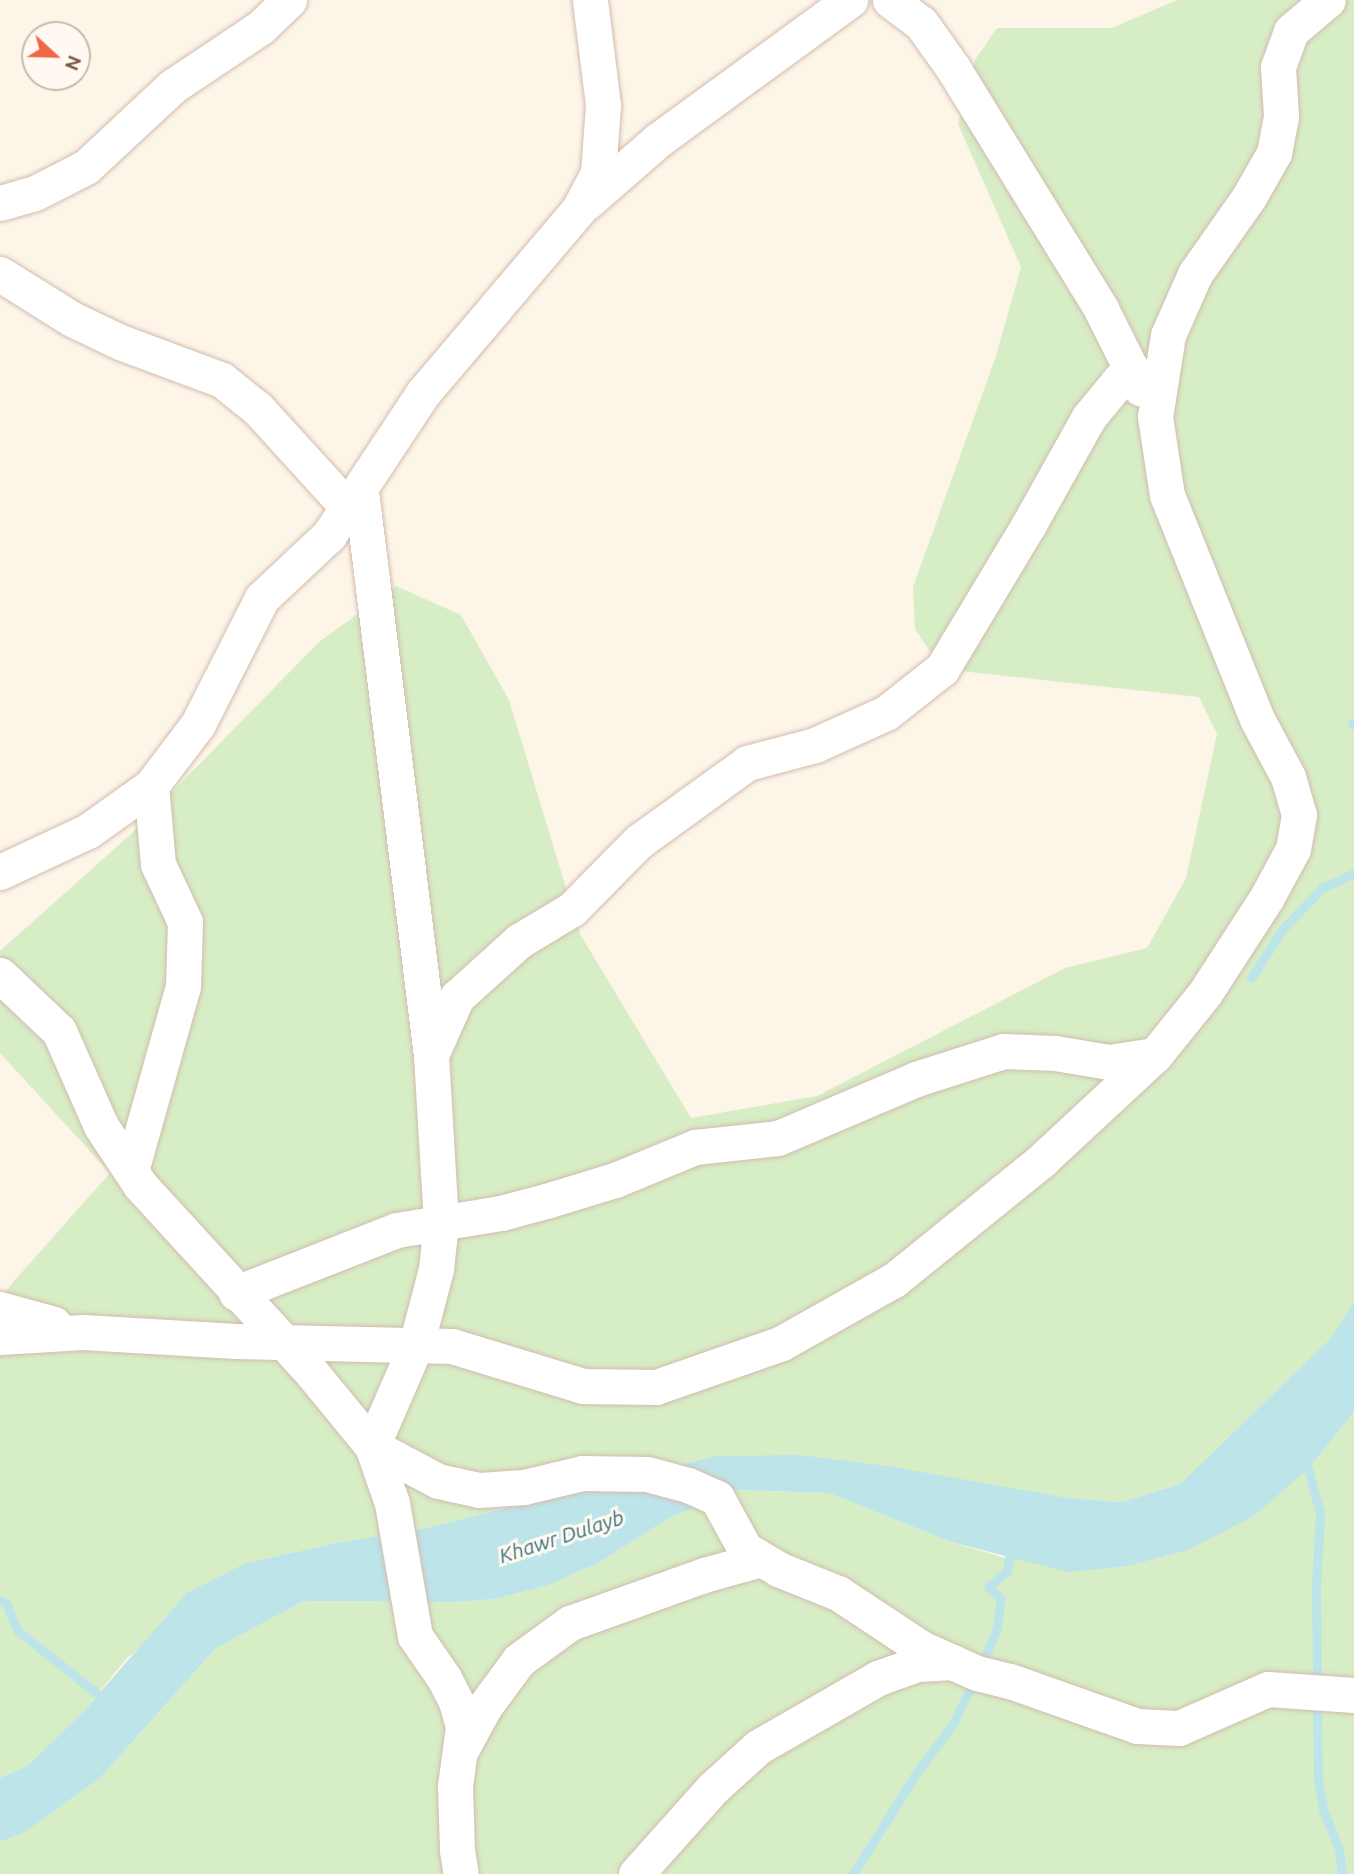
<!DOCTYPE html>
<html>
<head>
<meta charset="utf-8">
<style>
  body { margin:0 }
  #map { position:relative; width:1354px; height:1874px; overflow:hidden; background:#fef5e9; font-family:Ubuntu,sans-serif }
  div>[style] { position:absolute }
  .green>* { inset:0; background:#d7edc6 }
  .water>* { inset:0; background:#bce4e9 }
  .stream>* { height:9px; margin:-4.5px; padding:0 4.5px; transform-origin:4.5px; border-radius:4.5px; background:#bce4e9 }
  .roads { filter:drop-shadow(0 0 2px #d2bcad) drop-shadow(0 0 2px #d2bcad) }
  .street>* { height:35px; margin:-17.5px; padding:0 17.5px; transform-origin:17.5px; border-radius:17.5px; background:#fff }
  span { translate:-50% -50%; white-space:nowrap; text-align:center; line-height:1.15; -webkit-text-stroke:6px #fff9f1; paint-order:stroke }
  .water-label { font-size:21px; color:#3c7781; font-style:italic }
  .north { position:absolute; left:21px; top:21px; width:70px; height:70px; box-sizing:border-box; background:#fff9f1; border:2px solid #cab9ae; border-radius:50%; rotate:112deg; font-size:19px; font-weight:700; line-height:28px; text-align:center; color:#7b5a4a }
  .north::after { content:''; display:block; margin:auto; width:24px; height:32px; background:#ee6848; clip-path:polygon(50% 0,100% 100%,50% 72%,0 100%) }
</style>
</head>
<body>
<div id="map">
  <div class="green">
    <i style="clip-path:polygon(1177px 0,1354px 0,1354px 1302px,1330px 1339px,1180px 1484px,1122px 1502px,1069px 1498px,986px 1484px,715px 1456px,422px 1529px,336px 1543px,246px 1563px,126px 1659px,82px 1713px,27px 1766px,0 1778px,0 1297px,110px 1173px,0 1053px,0 951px,130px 835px,319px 642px,396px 586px,461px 615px,509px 700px,580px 934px,691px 1118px,817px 1096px,1065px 968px,1147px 948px,1186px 878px,1217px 734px,1199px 697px,942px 669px,915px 629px,913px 587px,996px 356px,1021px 267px,958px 124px,975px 60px,997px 28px,1112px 28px)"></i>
    <i style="clip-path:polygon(1354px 1412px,1354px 1874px,0 1874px,0 1842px,25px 1832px,100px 1778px,216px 1648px,304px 1601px,455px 1602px,494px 1599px,549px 1585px,600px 1562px,669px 1518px,737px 1490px,829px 1493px,951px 1542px,1008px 1559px,1309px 1468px)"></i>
  </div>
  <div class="water">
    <i style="clip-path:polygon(1354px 1302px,1354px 1412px,1309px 1468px,1254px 1516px,1187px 1550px,1128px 1566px,1068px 1572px,951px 1542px,829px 1493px,737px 1490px,669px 1518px,600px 1562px,549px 1585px,494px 1599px,455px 1602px,304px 1601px,216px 1648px,100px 1778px,25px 1832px,0 1842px,0 1778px,27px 1766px,82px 1713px,187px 1593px,246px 1563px,336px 1543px,422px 1529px,715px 1456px,799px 1455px,887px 1466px,1069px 1498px,1122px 1502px,1180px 1484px,1330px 1339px)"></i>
  </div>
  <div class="stream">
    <i style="left:1352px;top:723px;width:3px;rotate:45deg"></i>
    <i style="left:1251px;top:978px;width:57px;rotate:-57.1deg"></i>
    <i style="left:1282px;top:930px;width:58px;rotate:-46.4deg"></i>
    <i style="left:1322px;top:888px;width:35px;rotate:-25deg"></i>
    <i style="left:1305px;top:1458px;width:57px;rotate:74.7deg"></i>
    <i style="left:1320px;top:1513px;width:73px;rotate:93.1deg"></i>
    <i style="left:1316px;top:1586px;width:101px;rotate:89.4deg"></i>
    <i style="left:0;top:1600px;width:7px;rotate:27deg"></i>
    <i style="left:6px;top:1603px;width:29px;rotate:68deg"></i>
    <i style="left:17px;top:1630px;width:112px;rotate:38.5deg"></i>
    <i style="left:980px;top:1667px;width:42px;rotate:-65.9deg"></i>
    <i style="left:997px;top:1629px;width:31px;rotate:-84deg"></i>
    <i style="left:1000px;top:1598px;width:16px;rotate:-137deg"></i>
    <i style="left:988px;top:1587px;width:25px;rotate:-40deg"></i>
    <i style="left:1007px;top:1571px;width:22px;rotate:-80deg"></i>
    <i style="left:1317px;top:1701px;width:79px;rotate:89.3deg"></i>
    <i style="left:1318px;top:1780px;width:29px;rotate:80deg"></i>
    <i style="left:1323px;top:1809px;width:43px;rotate:68.2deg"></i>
    <i style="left:1339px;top:1849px;width:25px;rotate:83deg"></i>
    <i style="left:853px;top:1874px;width:117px;rotate:-57.9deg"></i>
    <i style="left:915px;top:1775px;width:66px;rotate:-53.7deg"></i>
    <i style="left:954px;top:1722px;width:47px;rotate:-64.5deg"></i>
  </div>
  <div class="roads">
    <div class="street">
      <i style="left:890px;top:0;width:39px;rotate:37deg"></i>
      <i style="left:921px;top:23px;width:55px;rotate:54.6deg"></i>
      <i style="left:953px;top:68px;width:283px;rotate:58.4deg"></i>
      <i style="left:1101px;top:309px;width:89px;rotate:63.4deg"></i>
      <i style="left:587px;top:202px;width:94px;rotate:-41.1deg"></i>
      <i style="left:658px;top:140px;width:238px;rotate:-36.1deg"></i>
      <i style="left:0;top:203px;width:36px;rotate:-16deg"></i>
      <i style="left:35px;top:193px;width:57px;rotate:-27deg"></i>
      <i style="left:86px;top:167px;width:119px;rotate:-43deg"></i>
      <i style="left:173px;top:86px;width:106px;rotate:-33.8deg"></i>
      <i style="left:261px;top:27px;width:39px;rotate:-44deg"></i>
      <i style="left:0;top:274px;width:85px;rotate:32deg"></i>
      <i style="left:72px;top:319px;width:53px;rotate:25.6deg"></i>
      <i style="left:120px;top:342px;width:109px;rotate:20.4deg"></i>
      <i style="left:222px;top:380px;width:46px;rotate:38.9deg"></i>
      <i style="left:258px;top:409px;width:134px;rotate:47.7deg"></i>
      <i style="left:361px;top:491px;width:568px;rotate:82.93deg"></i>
      <i style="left:431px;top:1055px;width:168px;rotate:86.6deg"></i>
      <i style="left:441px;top:1223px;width:46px;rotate:96.2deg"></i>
      <i style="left:436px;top:1269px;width:79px;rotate:104.7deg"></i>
      <i style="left:416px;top:1345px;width:110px;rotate:113.5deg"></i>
      <i style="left:0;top:872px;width:97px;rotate:-25deg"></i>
      <i style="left:88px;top:831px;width:77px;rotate:-35.5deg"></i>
      <i style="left:151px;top:786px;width:78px;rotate:-52.8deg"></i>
      <i style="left:198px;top:724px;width:141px;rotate:-63.1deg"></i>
      <i style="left:262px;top:598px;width:92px;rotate:-43.2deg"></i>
      <i style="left:329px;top:535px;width:170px;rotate:-56.5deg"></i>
      <i style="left:423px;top:393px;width:241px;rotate:-49.7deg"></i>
      <i style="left:579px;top:209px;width:41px;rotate:-62.2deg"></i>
      <i style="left:598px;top:173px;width:68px;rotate:-85.8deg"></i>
      <i style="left:603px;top:105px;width:106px;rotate:-97.1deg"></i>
      <i style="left:0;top:975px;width:81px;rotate:43.5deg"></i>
      <i style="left:59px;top:1031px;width:104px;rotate:66.1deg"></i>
      <i style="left:101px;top:1126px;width:71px;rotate:56.5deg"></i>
      <i style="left:140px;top:1185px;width:247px;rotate:47.5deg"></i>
      <i style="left:307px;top:1367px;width:102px;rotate:50.6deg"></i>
      <i style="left:372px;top:1446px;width:60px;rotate:70.7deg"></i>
      <i style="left:392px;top:1503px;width:135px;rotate:80.2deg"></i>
      <i style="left:415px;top:1636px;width:51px;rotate:55.4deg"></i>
      <i style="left:444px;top:1678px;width:27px;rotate:63deg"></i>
      <i style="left:456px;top:1702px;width:26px;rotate:74deg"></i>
      <i style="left:463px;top:1727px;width:60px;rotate:97.7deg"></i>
      <i style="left:455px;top:1786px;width:64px;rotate:88.2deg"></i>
      <i style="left:457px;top:1850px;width:24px;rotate:81deg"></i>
      <i style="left:431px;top:1055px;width:64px;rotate:-65.9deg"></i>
      <i style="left:457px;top:997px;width:84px;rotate:-42.1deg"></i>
      <i style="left:519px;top:941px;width:62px;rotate:-31.1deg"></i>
      <i style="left:572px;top:909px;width:94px;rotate:-45.4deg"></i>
      <i style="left:638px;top:842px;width:135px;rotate:-35.9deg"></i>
      <i style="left:747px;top:763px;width:70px;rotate:-14.8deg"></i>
      <i style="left:815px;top:745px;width:78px;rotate:-24.3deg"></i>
      <i style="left:886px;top:713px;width:71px;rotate:-38.2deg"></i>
      <i style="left:942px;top:669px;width:167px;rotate:-59deg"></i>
      <i style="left:1028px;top:526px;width:125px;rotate:-60.8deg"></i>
      <i style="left:1089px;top:417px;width:65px;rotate:-50.6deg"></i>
      <i style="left:131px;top:1171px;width:192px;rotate:-74.3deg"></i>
      <i style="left:183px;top:986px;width:64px;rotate:-88.2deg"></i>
      <i style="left:185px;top:922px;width:64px;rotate:-115deg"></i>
      <i style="left:158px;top:864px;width:78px;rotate:-95.1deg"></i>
      <i style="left:236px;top:1293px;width:173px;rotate:-21.4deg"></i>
      <i style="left:397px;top:1230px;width:105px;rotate:-9.3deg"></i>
      <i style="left:501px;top:1213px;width:47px;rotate:-14.9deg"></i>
      <i style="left:546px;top:1201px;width:72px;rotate:-16.9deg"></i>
      <i style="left:615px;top:1180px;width:87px;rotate:-22.4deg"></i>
      <i style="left:695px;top:1147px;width:83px;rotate:-6.2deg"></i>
      <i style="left:778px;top:1138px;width:150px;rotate:-23.1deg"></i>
      <i style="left:916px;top:1079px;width:92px;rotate:-17.7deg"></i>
      <i style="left:1004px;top:1051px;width:51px;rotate:2.2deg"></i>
      <i style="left:1055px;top:1053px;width:55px;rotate:9.5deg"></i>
      <i style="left:1109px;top:1062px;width:47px;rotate:-8.7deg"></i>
      <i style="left:0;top:1309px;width:56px;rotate:15.5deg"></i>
      <i style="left:0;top:1337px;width:83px;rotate:-3.4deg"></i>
      <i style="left:83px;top:1332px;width:153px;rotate:3.4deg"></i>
      <i style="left:236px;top:1341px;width:216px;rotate:1.3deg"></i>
      <i style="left:452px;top:1346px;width:137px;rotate:17deg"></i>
      <i style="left:583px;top:1386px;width:73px;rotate:0.8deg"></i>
      <i style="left:656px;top:1387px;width:133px;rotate:-19.2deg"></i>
      <i style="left:782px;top:1343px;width:129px;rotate:-29.4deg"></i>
      <i style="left:894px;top:1280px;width:191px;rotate:-39deg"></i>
      <i style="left:1042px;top:1160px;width:154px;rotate:-42.9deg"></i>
      <i style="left:1155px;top:1055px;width:80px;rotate:-51.1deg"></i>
      <i style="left:1205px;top:993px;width:114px;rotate:-57.1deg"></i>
      <i style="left:1267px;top:897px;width:55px;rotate:-61.6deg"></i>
      <i style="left:1293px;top:849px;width:35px;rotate:-80deg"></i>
      <i style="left:1299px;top:815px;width:40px;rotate:-106deg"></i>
      <i style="left:1288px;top:777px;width:66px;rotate:-118.1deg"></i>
      <i style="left:1257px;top:719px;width:241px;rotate:-111.9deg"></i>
      <i style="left:1167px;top:495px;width:79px;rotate:-98.7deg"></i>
      <i style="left:1155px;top:417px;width:83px;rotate:-81deg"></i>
      <i style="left:1168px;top:335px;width:67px;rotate:-66.1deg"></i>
      <i style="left:1195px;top:274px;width:94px;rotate:-55deg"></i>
      <i style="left:1249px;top:197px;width:51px;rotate:-60.4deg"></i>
      <i style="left:1274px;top:153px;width:38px;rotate:-79deg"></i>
      <i style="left:1281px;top:116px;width:49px;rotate:-93.5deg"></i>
      <i style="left:1278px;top:67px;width:38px;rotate:-70deg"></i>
      <i style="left:1291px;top:31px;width:48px;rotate:-40deg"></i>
      <i style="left:372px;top:1446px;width:75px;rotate:27.9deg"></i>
      <i style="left:438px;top:1481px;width:42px;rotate:12.4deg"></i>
      <i style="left:479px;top:1490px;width:45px;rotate:-3.8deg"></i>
      <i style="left:524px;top:1487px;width:60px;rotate:-13.6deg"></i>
      <i style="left:582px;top:1473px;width:65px;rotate:0.9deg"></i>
      <i style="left:647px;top:1474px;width:42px;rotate:15deg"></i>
      <i style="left:688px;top:1485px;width:32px;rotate:24deg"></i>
      <i style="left:717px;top:1498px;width:58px;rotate:61.2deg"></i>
      <i style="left:745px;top:1549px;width:39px;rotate:31deg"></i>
      <i style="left:778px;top:1569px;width:65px;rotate:21.8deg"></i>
      <i style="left:838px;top:1593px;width:100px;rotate:33.5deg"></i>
      <i style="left:921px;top:1648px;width:61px;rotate:24.1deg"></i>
      <i style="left:977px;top:1673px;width:34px;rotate:14deg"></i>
      <i style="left:1010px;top:1681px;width:135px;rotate:19.5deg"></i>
      <i style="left:1137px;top:1726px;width:42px;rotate:2.7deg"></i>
      <i style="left:1179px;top:1728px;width:97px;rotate:-23.7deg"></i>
      <i style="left:1268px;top:1689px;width:86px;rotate:4deg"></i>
      <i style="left:460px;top:1752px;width:52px;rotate:-61.5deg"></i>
      <i style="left:485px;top:1706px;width:57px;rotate:-53.5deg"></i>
      <i style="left:519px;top:1660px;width:63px;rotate:-36deg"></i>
      <i style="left:570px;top:1623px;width:142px;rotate:-19.7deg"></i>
      <i style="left:704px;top:1575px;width:59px;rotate:-15.7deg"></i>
      <i style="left:636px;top:1874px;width:115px;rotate:-48.2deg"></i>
      <i style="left:713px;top:1788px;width:61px;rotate:-42.3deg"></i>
      <i style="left:758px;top:1747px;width:138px;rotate:-29.9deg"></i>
      <i style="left:878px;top:1678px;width:41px;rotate:-19.7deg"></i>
      <i style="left:917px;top:1664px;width:36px;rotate:-3deg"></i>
    </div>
  </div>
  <div class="water-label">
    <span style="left:561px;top:1536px;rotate:-18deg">Khawr Dulayb</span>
  </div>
  <div class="north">N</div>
</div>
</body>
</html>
